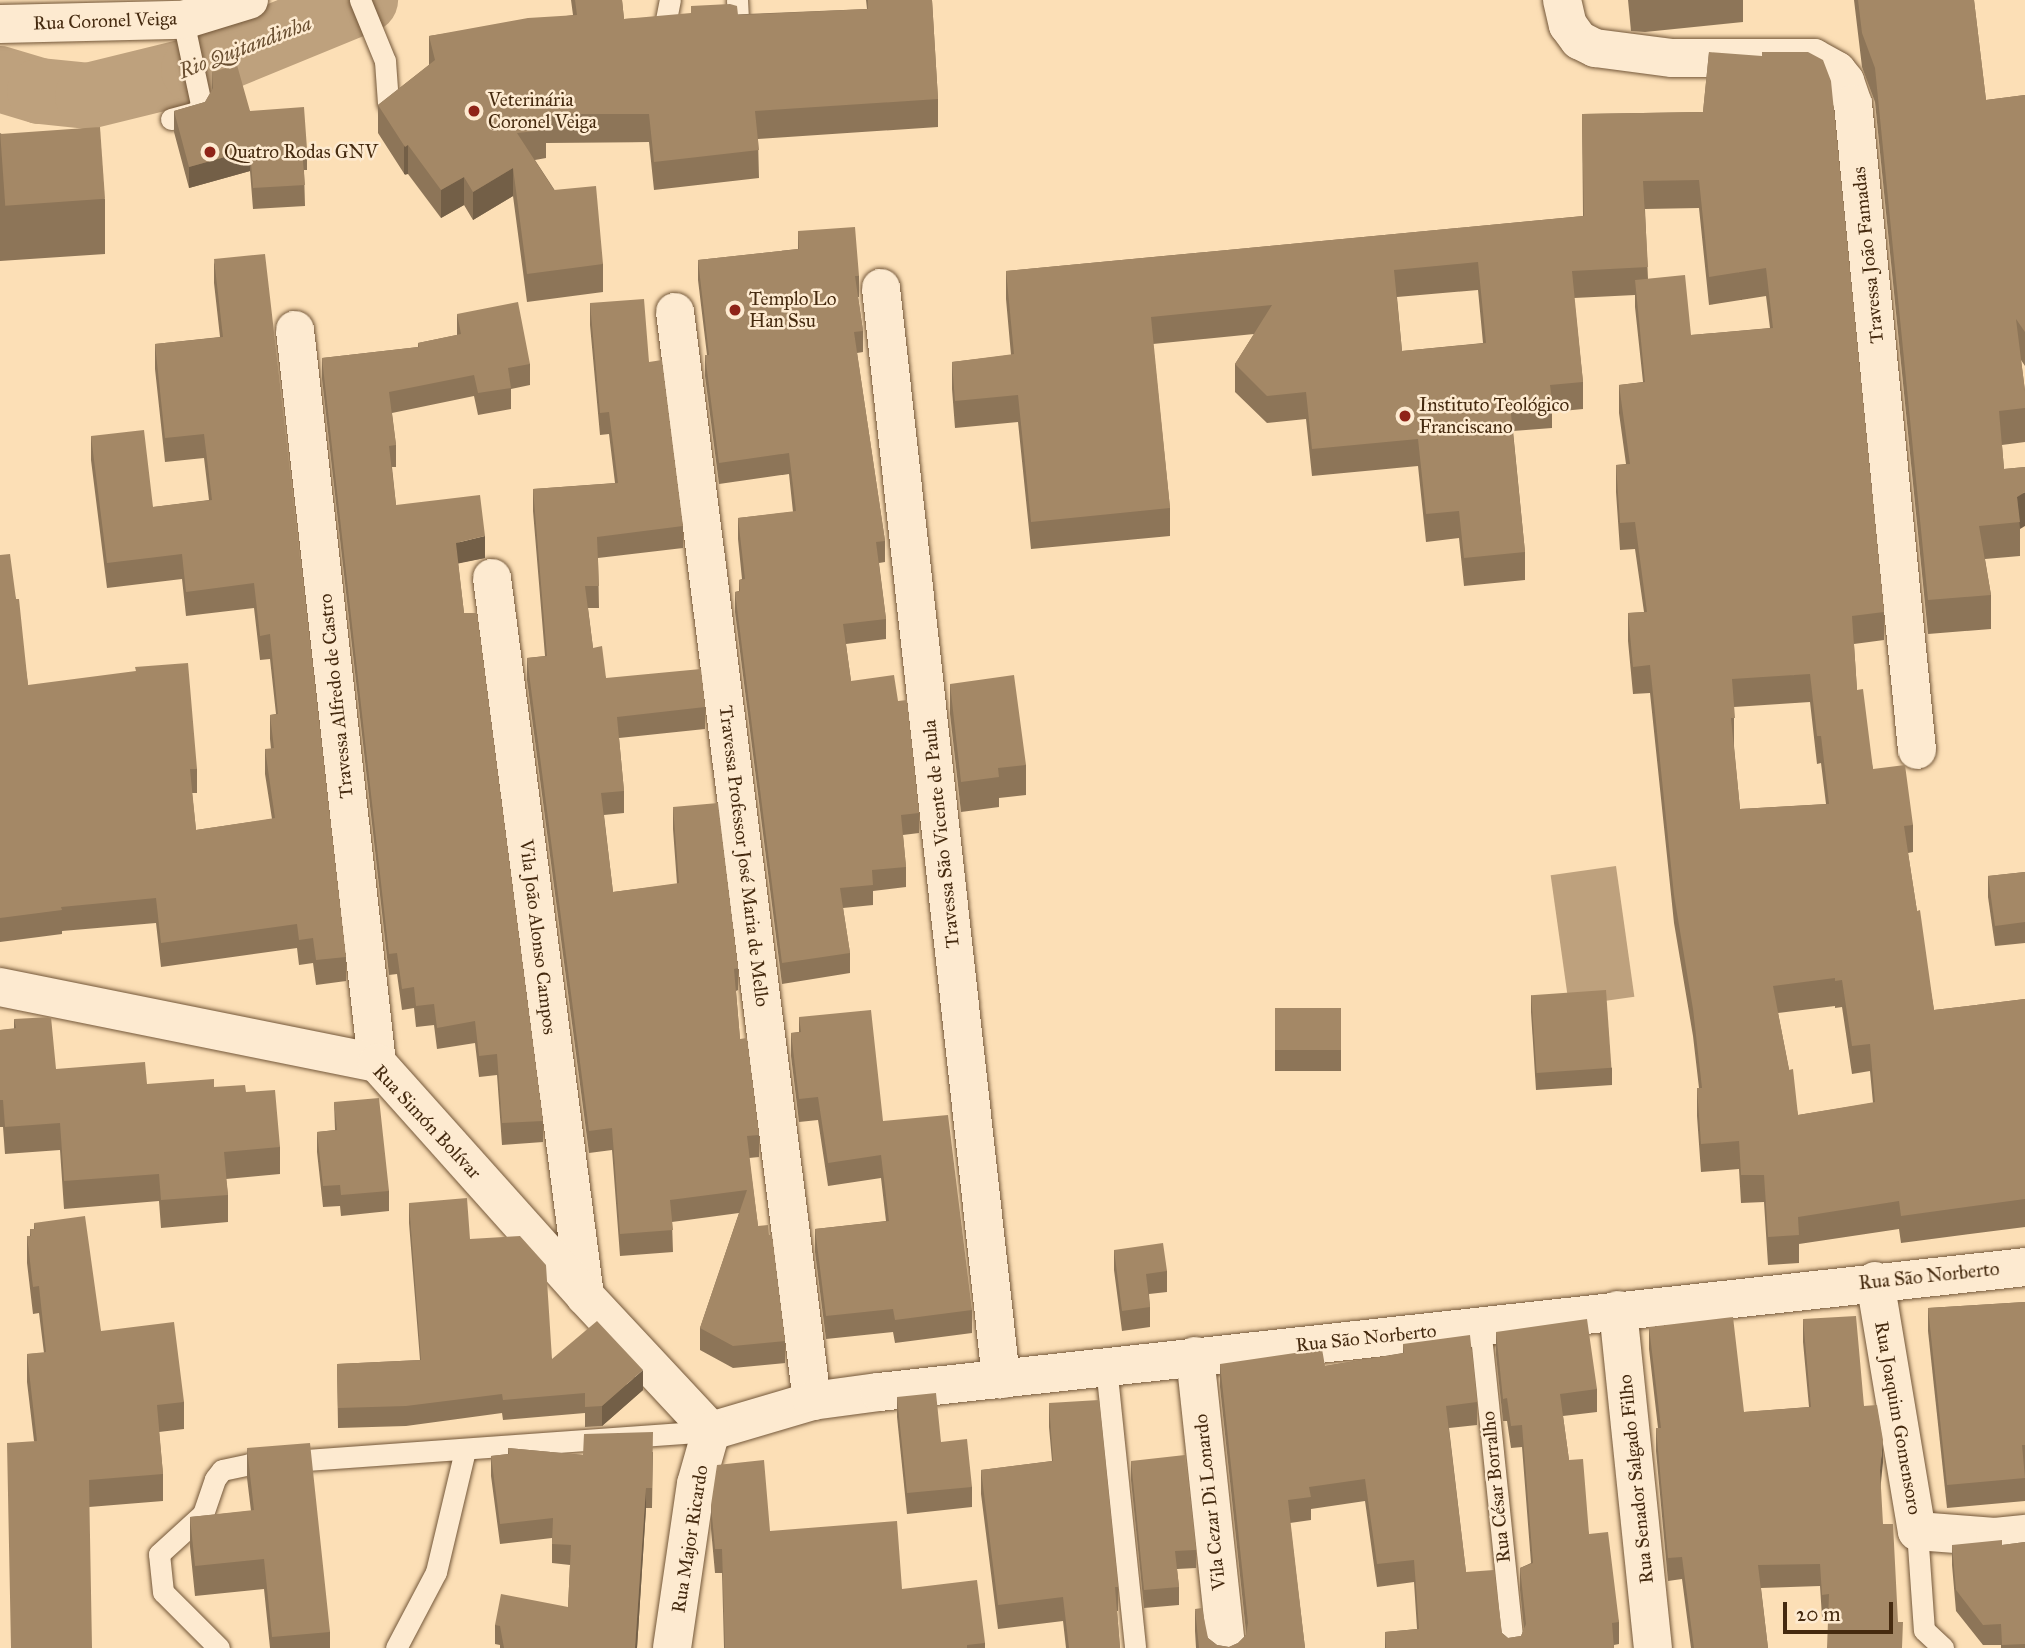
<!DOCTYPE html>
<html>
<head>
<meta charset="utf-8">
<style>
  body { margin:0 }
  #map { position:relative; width:2025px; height:1648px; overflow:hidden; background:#fcdfb6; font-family:"IM FELL Great Primer",serif }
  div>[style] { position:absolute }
  .water>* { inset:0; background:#bea17d; transform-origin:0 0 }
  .river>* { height:66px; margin:-33px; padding:0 33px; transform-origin:33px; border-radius:33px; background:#bea17d }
  .roads { filter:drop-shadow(0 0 2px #735739) drop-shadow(0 0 2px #735739) }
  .service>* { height:21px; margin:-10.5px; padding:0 10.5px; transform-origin:10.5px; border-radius:10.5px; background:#fdead0 }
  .minor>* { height:38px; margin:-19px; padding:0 19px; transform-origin:19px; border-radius:19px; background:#fdead0 }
  .tertiary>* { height:38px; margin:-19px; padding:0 19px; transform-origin:19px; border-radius:19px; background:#fdead0 }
  .secondary>* { height:38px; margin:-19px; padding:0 19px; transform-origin:19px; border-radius:19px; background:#fdead0 }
  .wall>* { inset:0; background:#8d7558; transform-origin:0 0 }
  .shaded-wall>* { inset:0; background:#735f47; transform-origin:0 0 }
  .building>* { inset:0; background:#a48866; transform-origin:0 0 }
  .dots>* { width:19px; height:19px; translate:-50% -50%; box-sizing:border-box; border:4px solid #fdead0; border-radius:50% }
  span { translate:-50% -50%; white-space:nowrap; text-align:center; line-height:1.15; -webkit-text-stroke:5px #fdead0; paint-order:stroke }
  .street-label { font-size:19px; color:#452a0f }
  .poi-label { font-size:19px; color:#452a0f }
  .left { translate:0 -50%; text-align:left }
  .water-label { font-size:21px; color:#694e30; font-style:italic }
  .scale { position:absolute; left:1783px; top:1602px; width:110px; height:32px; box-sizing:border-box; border:4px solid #452a0f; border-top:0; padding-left:9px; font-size:21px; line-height:24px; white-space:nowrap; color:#452a0f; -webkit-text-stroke:5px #fdead0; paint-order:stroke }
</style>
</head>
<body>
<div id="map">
  <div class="water">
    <i style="left:1616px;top:866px;width:132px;height:66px;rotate:82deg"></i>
  </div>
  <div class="river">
    <i style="left:0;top:79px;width:42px;rotate:16.7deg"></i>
    <i style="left:40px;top:91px;width:48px;rotate:5.9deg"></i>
    <i style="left:88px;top:96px;width:109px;rotate:-13.8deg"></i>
    <i style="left:194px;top:70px;width:185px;rotate:-22.3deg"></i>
  </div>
  <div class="roads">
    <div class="service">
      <i style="left:360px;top:0;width:66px;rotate:67.7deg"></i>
      <i style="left:385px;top:61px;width:42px;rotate:85.9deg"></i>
      <i style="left:737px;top:0;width:22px;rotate:87deg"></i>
      <i style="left:664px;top:30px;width:31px;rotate:-79deg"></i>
      <i style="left:171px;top:119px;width:27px;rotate:-15deg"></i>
      <i style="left:197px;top:112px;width:9px;rotate:-63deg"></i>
      <i style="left:201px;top:104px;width:86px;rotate:-102.1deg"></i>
      <i style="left:1480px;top:1326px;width:324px;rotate:84.1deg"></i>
      <i style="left:1106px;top:1366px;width:283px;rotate:84.1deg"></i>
      <i style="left:1917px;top:1531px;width:99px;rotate:86deg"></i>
      <i style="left:1924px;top:1630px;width:26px;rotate:43deg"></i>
      <i style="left:219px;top:1648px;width:79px;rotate:-135deg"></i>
      <i style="left:163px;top:1592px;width:38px;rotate:-96deg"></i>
      <i style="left:159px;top:1554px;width:59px;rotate:-42.3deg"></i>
      <i style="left:203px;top:1514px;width:37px;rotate:-71deg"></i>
      <i style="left:215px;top:1479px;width:11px;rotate:-52deg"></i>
      <i style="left:222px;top:1470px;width:29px;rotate:-12deg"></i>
      <i style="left:250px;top:1464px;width:462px;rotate:-4.1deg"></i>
      <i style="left:396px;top:1648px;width:86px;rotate:-62.2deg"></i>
      <i style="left:436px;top:1572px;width:125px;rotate:-76.6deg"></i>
    </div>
    <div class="minor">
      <i style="left:1562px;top:0;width:26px;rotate:77deg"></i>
      <i style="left:1568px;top:25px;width:19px;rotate:54deg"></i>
      <i style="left:1579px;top:40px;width:18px;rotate:27deg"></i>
      <i style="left:1595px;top:48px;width:78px;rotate:7.4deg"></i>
      <i style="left:1672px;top:58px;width:142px"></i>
      <i style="left:1814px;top:58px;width:26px;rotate:29deg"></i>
      <i style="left:1837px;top:71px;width:13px;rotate:51deg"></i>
      <i style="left:1845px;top:81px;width:24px;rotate:71deg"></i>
      <i style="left:1853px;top:104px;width:649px;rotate:84.34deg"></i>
      <i style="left:881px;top:288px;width:1098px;rotate:83.72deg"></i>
      <i style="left:675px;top:312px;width:1098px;rotate:82.83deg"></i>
      <i style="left:295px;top:330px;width:738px;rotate:83.62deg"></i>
      <i style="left:492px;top:578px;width:724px;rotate:82.62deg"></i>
      <i style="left:1875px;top:1281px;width:254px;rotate:80.5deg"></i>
      <i style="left:1917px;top:1531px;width:78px;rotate:4.4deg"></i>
      <i style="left:1995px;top:1537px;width:30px;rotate:-6deg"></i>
      <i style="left:1618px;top:1310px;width:340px;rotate:84.1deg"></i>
      <i style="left:1195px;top:1356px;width:294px;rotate:83.9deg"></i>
    </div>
    <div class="tertiary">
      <i style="left:0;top:987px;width:385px;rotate:11.4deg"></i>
      <i style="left:377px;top:1063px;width:312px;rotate:48.2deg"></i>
      <i style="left:585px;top:1296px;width:185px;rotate:47deg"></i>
      <i style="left:711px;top:1431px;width:105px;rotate:-16.5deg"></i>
      <i style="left:812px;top:1401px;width:68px;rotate:-7.7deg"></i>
      <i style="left:879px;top:1392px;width:1153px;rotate:-6.22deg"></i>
      <i style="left:672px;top:1648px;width:166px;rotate:-81.7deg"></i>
      <i style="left:696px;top:1484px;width:55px;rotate:-74.2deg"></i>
    </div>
    <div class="secondary">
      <i style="left:0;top:24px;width:183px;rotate:-1.3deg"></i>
      <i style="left:183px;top:20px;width:69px;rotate:-16.9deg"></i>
    </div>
  </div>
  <div class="wall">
    <i style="clip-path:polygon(571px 0,622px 0,624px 19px,867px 9px,866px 0,932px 0,938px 99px,938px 127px,758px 139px,759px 178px,654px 190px,649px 142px,546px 143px,546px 158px,535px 160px,603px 264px,603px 292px,527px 302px,513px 196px,473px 220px,464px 205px,441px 218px,408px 174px,405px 175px,378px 133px,378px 105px,429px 65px,429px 36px,573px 15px)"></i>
    <i style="clip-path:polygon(1628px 0,1743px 0,1743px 22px,1645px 32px,1631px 31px)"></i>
    <i style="clip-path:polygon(1854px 0,1974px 0,1986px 100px,2025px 95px,2025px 366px,2021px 360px,2025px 391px,2025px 442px,2002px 445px,2004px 469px,2025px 467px,2020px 529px,2020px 556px,1985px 559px,1991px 595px,1991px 629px,1928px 634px,1875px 102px,1862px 67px)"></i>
    <i style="clip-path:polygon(evenodd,1709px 52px,1884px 612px,1884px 640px,1854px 644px,1857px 690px,1873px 769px,1913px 825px,1913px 852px,1908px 853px,1917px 911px,1934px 1010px,2025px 999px,2025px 1227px,1901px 1243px,1899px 1229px,1799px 1244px,1799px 1263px,1768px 1265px,1764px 1202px,1741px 1203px,1739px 1169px,1701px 1172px,1697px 1116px,1697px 1088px,1699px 1088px,1693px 1036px,1674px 923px,1650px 693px,1633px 694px,1628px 641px,1628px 613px,1644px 612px,1635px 549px,1620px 550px,1616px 492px,1616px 465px,1626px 464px,1619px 413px,1619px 385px,1643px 382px,1635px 307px,1635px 295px,1574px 298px,1583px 382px,1583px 409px,1552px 412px,1552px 428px,1513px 431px,1525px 552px,1525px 580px,1464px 586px,1459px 538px,1426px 542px,1418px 466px,1312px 476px,1306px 419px,1267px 423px,1235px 392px,1235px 364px,1254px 334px,1153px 344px,1170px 508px,1170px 536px,1031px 549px,1018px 422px,955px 428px,952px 389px,952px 362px,1011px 355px,1006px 299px,1006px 271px,1583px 216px,1582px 114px,1703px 112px,1709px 52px,1699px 208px,1709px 305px,1766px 296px,1770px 328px,1691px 335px,1648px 279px,1645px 209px,1699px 208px,1709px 52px,1478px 290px,1483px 343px,1402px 351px,1397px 297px,1478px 290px,1709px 52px,1810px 702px,1817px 764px,1821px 763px,1826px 804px,1740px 809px,1734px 746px,1734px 707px,1810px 702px,1709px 52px,1835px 1006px,1835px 1008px,1842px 1007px,1852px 1074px,1870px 1071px,1873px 1103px,1798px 1115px,1778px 1013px,1835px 1006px)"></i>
    <i style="clip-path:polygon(212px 72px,250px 111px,307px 149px,307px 170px,304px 170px,305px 206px,253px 209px,250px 171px,189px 188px,174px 132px,174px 111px,205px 102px,212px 90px)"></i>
    <i style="clip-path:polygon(0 133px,105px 199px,105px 254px,0 261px)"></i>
    <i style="clip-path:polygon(798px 231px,859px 276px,859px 297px,858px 297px,863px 331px,863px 352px,857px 353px,885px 541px,885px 562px,879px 563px,886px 619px,886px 639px,846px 644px,851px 681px,898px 701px,919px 813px,919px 833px,903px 835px,906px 867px,906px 887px,873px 891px,873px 905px,843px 908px,850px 953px,850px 973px,782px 984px,735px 612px,735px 592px,739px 591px,739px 580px,742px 579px,738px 539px,738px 518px,793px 512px,789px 474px,719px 484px,705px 376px,705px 355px,707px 355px,698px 280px,698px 260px,798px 249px)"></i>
    <i style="clip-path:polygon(214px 259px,346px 957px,346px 981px,316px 985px,313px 963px,299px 965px,297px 948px,161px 967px,156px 923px,62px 931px,62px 934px,0 942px,0 555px,16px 599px,28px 685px,197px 769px,197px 793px,192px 793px,196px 830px,272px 819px,265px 774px,265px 749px,271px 749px,270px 739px,270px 715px,276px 714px,270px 659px,260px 660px,254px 608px,186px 616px,182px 579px,107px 588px,91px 460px,91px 436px,153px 507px,209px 500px,204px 458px,165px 462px,155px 369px,155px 344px,220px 337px,214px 283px)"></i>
    <i style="clip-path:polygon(590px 303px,649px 362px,683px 526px,683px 548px,598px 558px,599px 608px,588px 608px,593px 648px,606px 678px,705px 707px,705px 729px,619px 738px,624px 791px,624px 813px,604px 815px,613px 892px,677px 884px,673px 829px,673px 807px,738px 968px,738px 990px,736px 991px,740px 1039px,759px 1135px,759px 1157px,749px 1158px,758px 1226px,785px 1341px,785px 1363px,733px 1368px,700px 1350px,700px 1328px,739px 1213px,672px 1222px,673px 1252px,620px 1256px,612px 1150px,589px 1153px,527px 680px,527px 658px,545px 656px,533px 511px,533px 489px,615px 483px,609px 434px,600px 435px,590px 325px)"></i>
    <i style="clip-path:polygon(457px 314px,530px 364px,530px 385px,511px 389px,511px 409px,478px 415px,474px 396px,392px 413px,396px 445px,396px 467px,392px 467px,396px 505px,485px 558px,458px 563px,464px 613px,543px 1121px,543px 1142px,502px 1145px,497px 1075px,479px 1077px,475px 1043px,437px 1049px,434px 1025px,416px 1027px,414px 1008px,402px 1010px,397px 974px,389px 975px,322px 379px,322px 358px,418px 347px,418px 343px,457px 335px)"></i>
    <i style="clip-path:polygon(950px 684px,1026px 765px,1026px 795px,999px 798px,999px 807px,961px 812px,950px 714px)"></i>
    <i style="clip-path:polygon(2025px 872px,2025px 943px,1995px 946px,1988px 897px,1988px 876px)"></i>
    <i style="clip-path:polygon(1531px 995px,1612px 1068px,1612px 1085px,1536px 1090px,1531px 1012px)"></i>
    <i style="left:1275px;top:1008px;width:66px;height:63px"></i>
    <i style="clip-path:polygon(799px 1017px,883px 1121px,972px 1310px,972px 1333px,895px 1343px,893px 1332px,826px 1339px,815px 1252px,815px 1229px,886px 1221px,881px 1178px,828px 1186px,818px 1120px,799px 1122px,791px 1056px,791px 1033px,799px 1032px)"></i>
    <i style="clip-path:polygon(14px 1019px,56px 1069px,147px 1084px,214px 1087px,246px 1092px,280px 1147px,280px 1174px,226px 1179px,228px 1195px,228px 1222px,161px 1228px,159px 1201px,64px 1209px,60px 1150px,5px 1154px,3px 1127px,0 1127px,0 1030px,14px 1029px)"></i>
    <i style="clip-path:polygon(334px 1102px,389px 1191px,389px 1211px,341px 1216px,340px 1206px,323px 1207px,317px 1152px,317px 1132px,335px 1130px)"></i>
    <i style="clip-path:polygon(409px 1203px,470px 1239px,552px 1359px,643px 1390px,602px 1426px,585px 1427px,585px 1413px,503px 1420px,502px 1413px,406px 1426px,338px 1428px,337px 1364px,420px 1360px,409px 1223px)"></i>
    <i style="clip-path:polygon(34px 1223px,101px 1331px,184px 1402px,184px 1429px,159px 1432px,163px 1474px,163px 1501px,89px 1507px,34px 1441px,27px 1382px,27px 1354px,44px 1353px,39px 1313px,33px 1314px,27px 1263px,27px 1236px,30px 1236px,30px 1229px,34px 1229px)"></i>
    <i style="clip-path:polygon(1114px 1250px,1167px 1271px,1167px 1292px,1149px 1294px,1150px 1307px,1150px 1327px,1122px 1331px,1114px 1270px)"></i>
    <i style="clip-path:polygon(2025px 1302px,2025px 1501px,1947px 1508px,1928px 1331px,1928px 1308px)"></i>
    <i style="clip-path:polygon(1803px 1319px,1864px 1406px,1883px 1462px,1828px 1617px,1822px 1617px,1820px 1586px,1761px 1588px,1768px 1648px,1691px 1648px,1682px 1579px,1668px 1581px,1656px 1451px,1656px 1428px,1658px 1428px,1649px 1349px,1649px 1327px,1744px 1412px,1809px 1407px,1803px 1342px)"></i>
    <i style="clip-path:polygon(1496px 1332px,1597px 1389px,1597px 1412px,1563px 1416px,1569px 1460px,1589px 1534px,1619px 1622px,1619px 1644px,1614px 1645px,1614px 1648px,1385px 1648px,1385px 1632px,1417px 1629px,1414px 1582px,1377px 1587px,1365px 1501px,1311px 1509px,1311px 1520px,1290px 1523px,1305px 1648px,1196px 1648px,1195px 1631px,1195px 1609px,1208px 1638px,1217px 1645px,1229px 1647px,1238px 1643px,1246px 1635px,1246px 1632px,1220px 1387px,1220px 1364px,1325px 1366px,1403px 1353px,1403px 1344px,1477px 1402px,1477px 1425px,1449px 1428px,1466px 1572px,1502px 1633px,1508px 1638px,1521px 1636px,1524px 1629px,1520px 1590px,1520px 1568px,1531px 1563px,1522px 1447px,1511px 1448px,1507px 1421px,1503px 1421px,1496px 1355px)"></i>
    <i style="clip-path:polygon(897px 1397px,941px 1442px,972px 1487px,972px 1507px,907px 1514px,897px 1417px)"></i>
    <i style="clip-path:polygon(1049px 1403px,1118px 1587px,1118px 1611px,1117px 1611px,1120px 1648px,1066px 1648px,1063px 1621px,998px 1629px,981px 1494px,981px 1470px,1052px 1461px,1049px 1427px)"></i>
    <i style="clip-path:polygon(247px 1448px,330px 1632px,330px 1648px,270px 1648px,264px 1589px,195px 1596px,190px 1547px,190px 1517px,251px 1511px,247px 1478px)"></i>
    <i style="clip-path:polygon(508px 1448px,583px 1455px,653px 1452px,652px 1508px,646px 1508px,637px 1648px,500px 1648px,500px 1645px,495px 1644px,495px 1625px,568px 1607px,570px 1565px,552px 1563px,552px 1538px,500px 1544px,491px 1476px,491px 1456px,508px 1454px)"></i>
    <i style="clip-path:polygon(1131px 1461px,1196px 1550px,1196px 1568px,1177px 1569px,1179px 1587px,1179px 1605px,1144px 1608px,1131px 1480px)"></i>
    <i style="clip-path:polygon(711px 1505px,902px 1589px,985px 1643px,985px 1648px,724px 1648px,722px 1573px,715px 1573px,711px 1529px)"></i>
    <i style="clip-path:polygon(2025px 1542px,2025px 1648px,2001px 1648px,2001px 1645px,1983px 1645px,1956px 1611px,1952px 1565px,1952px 1545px,2002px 1545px)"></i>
  </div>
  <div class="shaded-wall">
    <i style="left:408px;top:145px;width:29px;height:4px;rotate:90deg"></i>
    <i style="clip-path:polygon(250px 150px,250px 171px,189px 188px,189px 167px)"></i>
    <i style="clip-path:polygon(513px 168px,513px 196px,473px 220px,473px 192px)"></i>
    <i style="clip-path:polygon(464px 177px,464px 205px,441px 218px,441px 190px)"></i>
    <i style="clip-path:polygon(2025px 492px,2025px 526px,2020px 529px,2017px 497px)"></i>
    <i style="clip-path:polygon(485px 536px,485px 558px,456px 564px,456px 543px)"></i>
    <i style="clip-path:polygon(643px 1370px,643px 1390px,602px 1426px,602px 1406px)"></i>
    <i style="clip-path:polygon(1883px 1440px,1883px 1462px,1880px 1492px,1880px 1470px)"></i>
    <i style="clip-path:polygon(646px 1488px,646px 1508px,637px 1648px,635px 1648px)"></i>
  </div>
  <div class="building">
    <i style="clip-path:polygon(575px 0,622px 0,624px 19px,691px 13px,691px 6px,730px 4px,737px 6px,738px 15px,868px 9px,868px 0,932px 0,938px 99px,755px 111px,759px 150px,654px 162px,649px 114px,545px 114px,546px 130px,517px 133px,554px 190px,596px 186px,603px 264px,527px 274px,513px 168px,473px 192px,464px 177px,441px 190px,408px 145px,405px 147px,378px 105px,435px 60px,429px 36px,528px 18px,577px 15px)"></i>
    <i style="clip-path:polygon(1858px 0,1974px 0,1986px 100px,2025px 95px,2025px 332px,2016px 319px,2025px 391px,2025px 408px,1999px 411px,2004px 469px,2025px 467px,2025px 492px,2017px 497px,2020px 522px,1979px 526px,1991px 595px,1928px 600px,1875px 68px,1862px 33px)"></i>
    <i style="clip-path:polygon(evenodd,1709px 52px,1762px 56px,1762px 52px,1808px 52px,1823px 60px,1831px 81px,1884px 612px,1852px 616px,1857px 690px,1863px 689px,1873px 769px,1905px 765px,1913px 825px,1904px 826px,1917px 911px,1920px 910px,1934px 1010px,2025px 999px,2025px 1199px,1901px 1216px,1899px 1201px,1798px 1217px,1799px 1235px,1768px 1237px,1764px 1175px,1741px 1175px,1739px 1141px,1701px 1144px,1697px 1088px,1702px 1088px,1693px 1009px,1674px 895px,1650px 665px,1633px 667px,1628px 613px,1647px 612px,1635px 522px,1620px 523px,1616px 465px,1630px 464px,1619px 385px,1645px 382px,1635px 280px,1685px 275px,1691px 335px,1773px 328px,1766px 268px,1709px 277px,1699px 180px,1643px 181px,1648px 267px,1572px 271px,1583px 382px,1550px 385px,1552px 400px,1510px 404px,1525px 552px,1464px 558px,1459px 511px,1426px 514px,1418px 439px,1312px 449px,1306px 392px,1267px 396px,1235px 364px,1272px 305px,1151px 317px,1170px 508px,1031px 522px,1018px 395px,955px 401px,952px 362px,1014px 354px,1006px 271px,1584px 216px,1582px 114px,1703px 112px,1709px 52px,1478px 262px,1486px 343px,1402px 351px,1394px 270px,1478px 262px,1709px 52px,1810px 674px,1817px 736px,1821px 736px,1829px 804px,1740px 809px,1731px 718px,1735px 718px,1732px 679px,1810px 674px,1709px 52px,1835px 978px,1835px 981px,1842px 980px,1852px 1046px,1870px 1044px,1875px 1102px,1798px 1115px,1793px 1069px,1789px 1070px,1773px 986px,1835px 978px)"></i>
    <i style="clip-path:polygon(237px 65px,250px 111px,304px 107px,307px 149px,302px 150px,305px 185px,253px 188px,250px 150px,189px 167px,174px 111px,205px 102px,213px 88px,212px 72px)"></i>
    <i style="left:100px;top:127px;width:72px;height:100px;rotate:86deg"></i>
    <i style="clip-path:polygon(855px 227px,859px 276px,855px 276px,863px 331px,854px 332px,885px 541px,876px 542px,886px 619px,843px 624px,851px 681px,894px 675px,898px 701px,907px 700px,919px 813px,901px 815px,906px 867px,872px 870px,873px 885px,840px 888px,850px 953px,782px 963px,735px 592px,740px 591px,739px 580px,745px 579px,738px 518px,796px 511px,789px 453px,719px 463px,705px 355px,709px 355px,698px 260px,799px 249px,798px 231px)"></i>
    <i style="clip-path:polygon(265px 254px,346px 957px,316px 960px,313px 938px,299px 940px,297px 924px,161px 943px,156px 898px,61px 907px,62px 910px,0 918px,0 555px,10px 554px,16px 599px,19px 599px,28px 685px,136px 671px,135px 667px,188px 663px,197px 769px,190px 769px,196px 830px,275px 818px,265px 749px,274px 748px,270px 715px,278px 714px,270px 634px,260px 636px,254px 583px,186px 592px,182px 554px,107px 563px,91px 436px,144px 430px,153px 507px,212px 500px,204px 434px,165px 438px,155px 344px,223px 337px,214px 259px)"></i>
    <i style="clip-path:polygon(644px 299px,649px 362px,662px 360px,683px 526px,597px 537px,599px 586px,585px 586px,593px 648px,602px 646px,606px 678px,701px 669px,705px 707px,617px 717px,624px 791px,601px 793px,613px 892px,679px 883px,673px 807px,718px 803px,738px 968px,734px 969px,740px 1039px,747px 1038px,759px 1135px,747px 1136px,758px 1226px,768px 1225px,769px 1235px,772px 1235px,785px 1341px,733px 1346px,700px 1328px,747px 1190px,670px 1200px,673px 1230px,620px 1234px,612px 1128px,589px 1131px,527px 658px,547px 656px,533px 489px,618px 483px,609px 412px,600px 413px,590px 303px)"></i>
    <i style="clip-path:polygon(518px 302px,530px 364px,508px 368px,511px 388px,478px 393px,474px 375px,389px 392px,396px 445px,389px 446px,396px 505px,480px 495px,485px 536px,456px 543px,464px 613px,477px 613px,543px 1121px,502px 1123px,497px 1054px,479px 1056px,475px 1021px,437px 1028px,434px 1004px,416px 1006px,414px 987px,402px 989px,397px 953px,389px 954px,322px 358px,419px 347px,418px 343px,461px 334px,457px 314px)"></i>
    <i style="clip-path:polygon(1014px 675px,1026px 765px,998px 768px,999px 777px,961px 782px,950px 684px)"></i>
    <i style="clip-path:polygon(2025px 872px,2025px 922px,1995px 926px,1988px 876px)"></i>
    <i style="left:1606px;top:990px;width:78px;height:75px;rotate:86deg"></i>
    <i style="left:1275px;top:1008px;width:66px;height:42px"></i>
    <i style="clip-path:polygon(871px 1010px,883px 1121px,948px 1115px,972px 1310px,895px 1320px,893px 1309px,826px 1316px,815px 1229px,889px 1221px,881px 1155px,828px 1163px,818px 1097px,799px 1099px,791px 1033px,801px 1032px,799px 1017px)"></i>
    <i style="clip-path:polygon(51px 1017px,56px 1069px,145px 1062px,147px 1084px,214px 1079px,214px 1087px,245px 1085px,246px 1092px,275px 1090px,280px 1147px,224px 1152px,228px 1195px,161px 1200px,159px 1174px,64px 1181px,60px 1123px,5px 1127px,3px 1100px,0 1100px,0 1030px,16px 1028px,14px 1019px)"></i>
    <i style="clip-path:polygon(379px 1098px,389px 1191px,341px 1195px,340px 1185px,323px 1186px,317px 1132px,337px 1130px,334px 1102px)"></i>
    <i style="clip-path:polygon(467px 1198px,470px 1239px,520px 1236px,546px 1265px,552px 1359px,597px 1321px,643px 1370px,602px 1406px,585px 1407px,585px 1393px,503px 1400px,502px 1394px,406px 1406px,338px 1408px,337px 1364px,421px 1360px,409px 1203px)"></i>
    <i style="clip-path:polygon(85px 1216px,101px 1331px,174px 1322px,184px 1402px,157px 1405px,163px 1474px,89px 1480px,92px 1648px,11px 1648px,7px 1443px,37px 1441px,27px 1354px,46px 1352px,39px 1286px,33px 1287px,27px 1236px,31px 1236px,30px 1229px,35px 1229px,34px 1223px)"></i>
    <i style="clip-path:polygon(1163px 1243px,1167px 1271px,1146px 1274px,1150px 1307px,1122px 1311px,1114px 1250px)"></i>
    <i style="clip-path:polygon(2025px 1302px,2025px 1445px,2022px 1445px,2025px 1478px,1947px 1485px,1928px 1308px)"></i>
    <i style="clip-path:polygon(1856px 1316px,1864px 1406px,1877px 1405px,1883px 1440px,1880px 1470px,1883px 1524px,1893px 1524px,1898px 1622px,1903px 1622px,1902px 1648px,1827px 1648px,1829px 1594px,1822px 1595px,1820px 1564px,1758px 1565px,1768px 1648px,1694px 1648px,1682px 1557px,1668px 1558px,1656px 1428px,1661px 1428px,1649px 1327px,1733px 1317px,1744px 1412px,1811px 1407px,1803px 1319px)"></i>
    <i style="clip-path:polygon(1587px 1319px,1597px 1389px,1560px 1394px,1569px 1460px,1583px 1459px,1589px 1534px,1608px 1532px,1619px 1622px,1612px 1623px,1614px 1648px,1386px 1648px,1385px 1632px,1419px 1629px,1414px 1560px,1377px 1564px,1365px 1479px,1309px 1487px,1311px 1497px,1288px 1500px,1305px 1648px,1199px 1648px,1195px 1609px,1202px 1608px,1208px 1638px,1217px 1645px,1229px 1647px,1238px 1643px,1246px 1635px,1248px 1623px,1220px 1364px,1322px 1349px,1325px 1366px,1404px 1353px,1403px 1344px,1470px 1335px,1477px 1402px,1446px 1406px,1466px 1572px,1494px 1570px,1502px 1633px,1508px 1638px,1521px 1636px,1526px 1624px,1520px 1568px,1533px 1563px,1522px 1425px,1511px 1426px,1507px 1398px,1503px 1399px,1496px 1332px)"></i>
    <i style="clip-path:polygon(936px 1393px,941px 1442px,967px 1439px,972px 1487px,907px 1493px,897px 1397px)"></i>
    <i style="clip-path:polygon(1099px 1400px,1118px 1587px,1115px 1587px,1120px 1648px,1069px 1648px,1063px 1597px,998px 1605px,981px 1470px,1053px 1461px,1049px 1403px)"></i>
    <i style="clip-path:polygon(653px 1432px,652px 1488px,646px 1488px,635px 1648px,504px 1648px,500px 1626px,495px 1625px,501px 1594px,568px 1607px,571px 1545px,552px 1544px,553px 1518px,500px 1524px,491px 1456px,509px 1454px,508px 1448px,583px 1455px,584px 1434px)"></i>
    <i style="clip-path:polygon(310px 1443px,330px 1632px,272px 1637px,264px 1559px,195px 1566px,190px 1517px,254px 1510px,247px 1448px)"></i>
    <i style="clip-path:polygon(1185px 1455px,1196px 1550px,1175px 1551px,1179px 1587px,1144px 1590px,1131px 1461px)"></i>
    <i style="clip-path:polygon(764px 1460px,770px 1531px,897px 1521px,902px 1589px,977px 1580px,985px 1643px,967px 1645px,967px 1648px,725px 1648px,722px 1549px,715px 1549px,711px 1505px,717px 1465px)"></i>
    <i style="clip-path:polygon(2002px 1540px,2002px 1545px,2025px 1542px,2025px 1644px,2002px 1645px,2001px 1624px,1983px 1625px,1956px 1590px,1952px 1545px)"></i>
  </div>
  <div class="dots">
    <i style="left:474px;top:111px;background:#8f2418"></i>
    <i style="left:210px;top:152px;background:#8f2418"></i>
    <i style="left:735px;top:310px;background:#8f2418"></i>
    <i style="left:1405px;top:416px;background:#8f2418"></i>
  </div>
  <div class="street-label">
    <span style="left:105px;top:21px;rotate:-2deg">Rua Coronel Veiga</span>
    <span style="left:1868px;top:255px;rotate:-96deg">Travessa João Famadas</span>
    <span style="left:336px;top:696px;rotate:-96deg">Travessa Alfredo de Castro</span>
    <span style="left:941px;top:834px;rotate:-96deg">Travessa São Vicente de Paula</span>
    <span style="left:744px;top:856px;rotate:83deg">Travessa Professor José Maria de Mello</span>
    <span style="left:538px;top:937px;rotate:83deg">Vila João Alonso Campos</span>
    <span style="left:427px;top:1122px;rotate:47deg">Rua Simón Bolívar</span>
    <span style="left:1929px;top:1276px;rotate:-6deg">Rua São Norberto</span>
    <span style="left:1366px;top:1338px;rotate:-6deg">Rua São Norberto</span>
    <span style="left:1898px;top:1418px;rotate:80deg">Rua Joaquim Gomensoro</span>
    <span style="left:1636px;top:1479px;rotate:-96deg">Rua Senador Salgado Filho</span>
    <span style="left:1496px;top:1487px;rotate:-96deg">Rua César Borralho</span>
    <span style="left:1210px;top:1502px;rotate:-96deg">Vila Cezar Di Lonardo</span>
    <span style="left:690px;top:1539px;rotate:-81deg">Rua Major Ricardo</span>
  </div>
  <div class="poi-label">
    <span class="left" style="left:488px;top:111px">Veterinária<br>Coronel Veiga</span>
    <span class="left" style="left:224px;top:152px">Quatro Rodas GNV</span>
    <span class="left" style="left:749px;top:310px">Templo Lo<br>Han Ssu</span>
    <span class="left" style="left:1419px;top:416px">Instituto Teológico<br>Franciscano</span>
  </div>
  <div class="water-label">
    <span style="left:245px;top:47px;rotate:-21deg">Rio Quitandinha</span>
  </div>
  <div class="scale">20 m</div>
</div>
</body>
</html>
